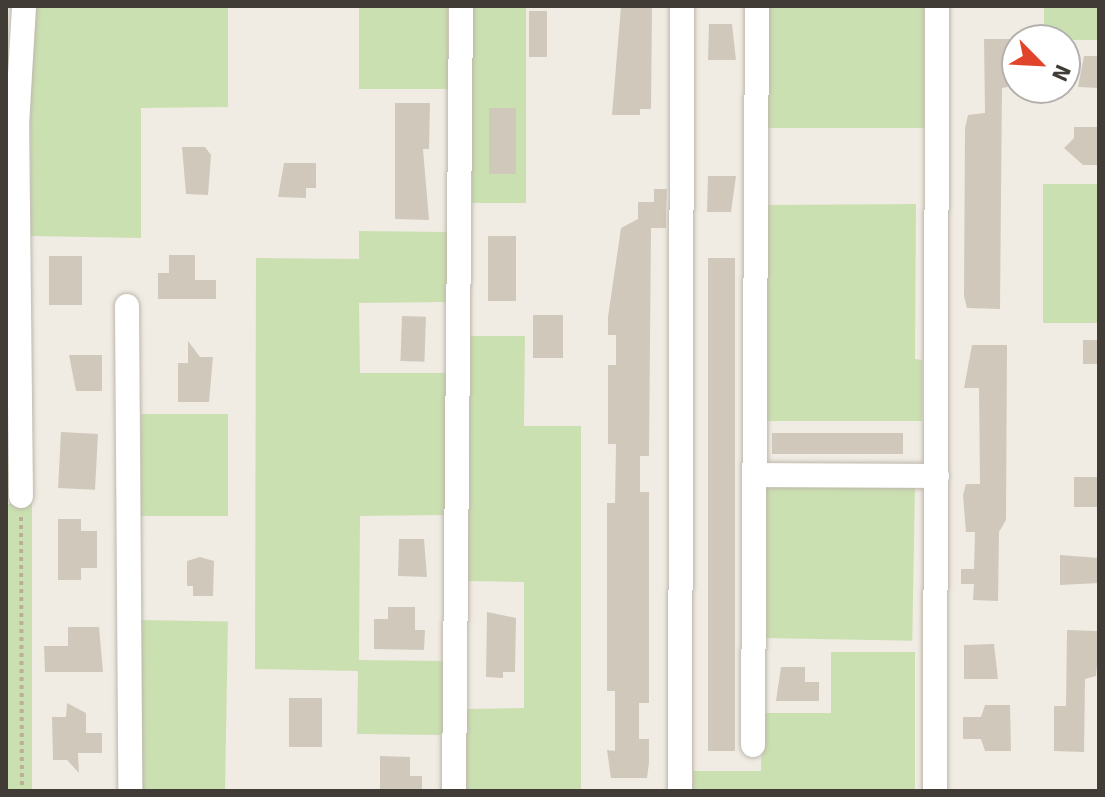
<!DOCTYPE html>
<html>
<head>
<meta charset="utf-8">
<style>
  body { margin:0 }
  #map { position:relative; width:1105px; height:797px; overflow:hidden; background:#f0ece4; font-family:Signika,sans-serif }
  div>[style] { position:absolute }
  .green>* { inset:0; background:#cbe0b1; transform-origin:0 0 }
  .building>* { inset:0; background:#d0c8bb; transform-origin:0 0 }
  .path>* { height:4px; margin-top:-2px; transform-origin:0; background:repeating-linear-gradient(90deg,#baaf9b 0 4px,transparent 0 8px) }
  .roads { filter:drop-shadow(0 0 2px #bdb7ab) drop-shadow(0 0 2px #bdb7ab) }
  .minor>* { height:24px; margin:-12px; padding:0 12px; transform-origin:12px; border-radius:12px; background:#fff }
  span { translate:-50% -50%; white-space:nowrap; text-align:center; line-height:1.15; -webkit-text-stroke:6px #fff; paint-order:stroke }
  .frame { position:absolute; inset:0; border:8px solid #413c35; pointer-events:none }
  .north { position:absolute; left:1001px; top:24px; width:80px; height:80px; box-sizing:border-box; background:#fff; border:2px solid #b3b1ae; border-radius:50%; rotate:114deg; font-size:22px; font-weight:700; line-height:32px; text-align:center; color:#413c35 }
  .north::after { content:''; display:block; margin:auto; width:28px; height:36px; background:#e1442a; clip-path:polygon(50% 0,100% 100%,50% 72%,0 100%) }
</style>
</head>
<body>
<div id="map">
  <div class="green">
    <i style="clip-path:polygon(30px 6px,228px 6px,228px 107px,141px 108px,141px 238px,31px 236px)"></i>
    <i style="left:359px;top:6px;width:89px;height:83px"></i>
    <i style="left:472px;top:6px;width:54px;height:197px"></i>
    <i style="left:763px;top:6px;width:161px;height:122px"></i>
    <i style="left:1044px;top:6px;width:55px;height:34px"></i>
    <i style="left:1043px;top:184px;width:56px;height:139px"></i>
    <i style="clip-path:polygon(916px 204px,915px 359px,922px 360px,922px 421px,762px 421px,762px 205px)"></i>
    <i style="clip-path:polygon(359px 231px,447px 232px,447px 302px,359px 303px,360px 373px,447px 373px,445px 515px,360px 516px,359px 660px,444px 661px,443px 735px,357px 734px,358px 671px,255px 669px,256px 258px,359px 259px)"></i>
    <i style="clip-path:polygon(470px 336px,525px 336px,524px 426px,581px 426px,581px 791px,465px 791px,467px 709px,524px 708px,524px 582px,468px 581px)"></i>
    <i style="left:141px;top:414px;width:87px;height:102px"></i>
    <i style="left:763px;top:483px;width:152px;height:155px;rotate:1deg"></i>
    <i style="left:6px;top:504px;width:26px;height:287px"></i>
    <i style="left:141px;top:620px;width:87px;height:171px;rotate:1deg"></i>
    <i style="clip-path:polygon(831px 652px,915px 652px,915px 789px,693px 791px,693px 771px,761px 771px,762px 713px,831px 713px)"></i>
  </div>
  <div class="building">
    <i style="clip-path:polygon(621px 6px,652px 6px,651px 109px,640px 109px,640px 115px,612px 115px)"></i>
    <i style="left:529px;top:11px;width:18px;height:46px"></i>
    <i style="clip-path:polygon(709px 24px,732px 24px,736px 60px,708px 60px)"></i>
    <i style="clip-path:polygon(984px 39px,1017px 39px,1017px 85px,1002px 88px,1000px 309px,967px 308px,964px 296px,965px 128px,968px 115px,985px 113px)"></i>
    <i style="clip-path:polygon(1084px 56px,1099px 56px,1099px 88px,1078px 87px)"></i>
    <i style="clip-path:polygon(395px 103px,430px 103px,429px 149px,423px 149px,429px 220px,395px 219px)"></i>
    <i style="left:489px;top:108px;width:27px;height:66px"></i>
    <i style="clip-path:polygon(1074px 127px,1099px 127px,1099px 165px,1083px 165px,1064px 148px,1074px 138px)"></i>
    <i style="clip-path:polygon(182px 147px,205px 147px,211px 155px,208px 195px,186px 194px)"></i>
    <i style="clip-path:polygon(284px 163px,316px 163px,316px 188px,306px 188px,306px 198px,278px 197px)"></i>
    <i style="clip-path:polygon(708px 176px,736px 176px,731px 212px,707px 212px)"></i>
    <i style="clip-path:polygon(654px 189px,667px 189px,666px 215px,666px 228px,651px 228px,649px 456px,640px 456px,640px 492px,649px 492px,649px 703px,639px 703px,639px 739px,649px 739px,649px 763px,647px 778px,611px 778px,607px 750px,615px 751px,615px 691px,607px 691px,607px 503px,615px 503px,616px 444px,608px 444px,608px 365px,616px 365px,616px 335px,608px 335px,608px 317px,621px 228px,638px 219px,638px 202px,654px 202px)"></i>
    <i style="left:488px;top:236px;width:28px;height:65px"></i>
    <i style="clip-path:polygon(169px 255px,195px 255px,195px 280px,216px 280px,216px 299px,158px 299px,158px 273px,169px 273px)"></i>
    <i style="left:49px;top:256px;width:33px;height:49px"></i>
    <i style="left:708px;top:258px;width:27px;height:493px"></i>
    <i style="left:533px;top:315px;width:30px;height:43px"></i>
    <i style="left:402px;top:316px;width:24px;height:45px;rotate:2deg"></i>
    <i style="left:1083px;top:340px;width:16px;height:24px"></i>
    <i style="clip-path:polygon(188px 341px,200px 357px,213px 357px,209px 402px,178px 402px,178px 363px,188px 363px)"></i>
    <i style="clip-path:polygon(972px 345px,1007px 345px,1006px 520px,999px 532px,998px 601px,973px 600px,974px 584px,961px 584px,961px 569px,974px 569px,975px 532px,966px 532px,963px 495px,966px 484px,980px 484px,979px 388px,964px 388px)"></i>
    <i style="clip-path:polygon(69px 355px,102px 355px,102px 391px,76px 391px)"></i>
    <i style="left:61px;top:432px;width:37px;height:56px;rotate:3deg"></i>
    <i style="left:772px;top:433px;width:131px;height:21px"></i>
    <i style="left:1074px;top:477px;width:25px;height:30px"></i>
    <i style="clip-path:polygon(58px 519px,81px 519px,81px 531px,97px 531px,97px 568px,81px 568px,81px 580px,58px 580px)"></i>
    <i style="clip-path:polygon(399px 539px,424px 539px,427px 577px,398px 576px)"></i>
    <i style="clip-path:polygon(1060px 555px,1099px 558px,1099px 583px,1060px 585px)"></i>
    <i style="clip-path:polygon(200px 557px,214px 561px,213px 596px,193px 596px,193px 586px,187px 586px,187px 561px)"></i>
    <i style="clip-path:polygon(388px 607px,415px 607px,415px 630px,425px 630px,424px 650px,374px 649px,374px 619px,388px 619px)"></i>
    <i style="clip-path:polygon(487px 612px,516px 618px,515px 672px,503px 672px,503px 678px,486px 677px)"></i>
    <i style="clip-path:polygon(68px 627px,99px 627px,103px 672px,45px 672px,44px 646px,68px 646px)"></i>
    <i style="clip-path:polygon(1067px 630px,1097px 631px,1099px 643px,1096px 676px,1085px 679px,1084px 752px,1054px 751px,1054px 706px,1066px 706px)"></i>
    <i style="clip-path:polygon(994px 644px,998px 679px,964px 679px,964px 645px)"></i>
    <i style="clip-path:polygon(781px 667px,805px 667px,805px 682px,819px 682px,819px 701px,776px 701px)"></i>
    <i style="left:289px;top:698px;width:33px;height:49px"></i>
    <i style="clip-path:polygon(67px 703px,86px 713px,86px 733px,102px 733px,102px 753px,78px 753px,79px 773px,67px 760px,53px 760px,52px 717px,66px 717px)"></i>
    <i style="clip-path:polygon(985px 705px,1010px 705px,1011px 751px,985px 751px,981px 739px,963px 739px,963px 717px,981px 717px)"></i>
    <i style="clip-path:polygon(380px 756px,410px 757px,410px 776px,422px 776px,422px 791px,380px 791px)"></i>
  </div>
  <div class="path">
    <i style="left:21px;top:517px;width:274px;rotate:89.8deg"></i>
  </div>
  <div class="roads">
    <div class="minor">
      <i style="left:127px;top:306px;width:485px;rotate:89.6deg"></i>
      <i style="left:755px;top:475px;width:182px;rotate:0.3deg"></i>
      <i style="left:21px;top:496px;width:371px;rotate:-90.6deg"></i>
      <i style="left:17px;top:125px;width:119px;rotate:-86.6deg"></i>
      <i style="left:753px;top:745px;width:739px;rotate:-89.69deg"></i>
      <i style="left:454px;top:791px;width:785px;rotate:-89.49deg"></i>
      <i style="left:680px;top:791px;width:785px;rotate:-89.85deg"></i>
      <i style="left:935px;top:791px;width:785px;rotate:-89.85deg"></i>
    </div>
  </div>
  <div class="frame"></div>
  <div class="north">N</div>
</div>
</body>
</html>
